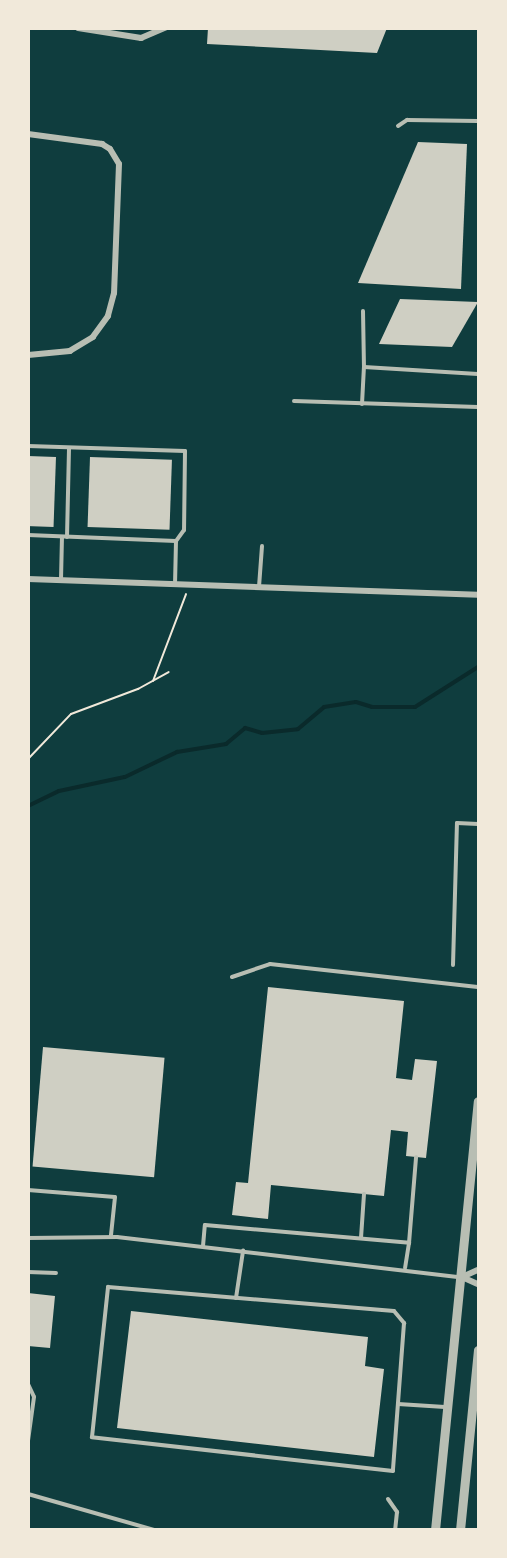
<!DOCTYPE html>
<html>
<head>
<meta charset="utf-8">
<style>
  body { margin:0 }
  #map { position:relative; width:507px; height:1558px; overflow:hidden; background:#0f3d3e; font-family:Lato,sans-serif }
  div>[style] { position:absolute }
  .stream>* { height:4px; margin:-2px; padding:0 2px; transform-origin:2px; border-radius:2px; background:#0a2a2b }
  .building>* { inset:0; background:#cfcfc3; transform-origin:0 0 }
  .path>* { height:2px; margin:-1px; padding:0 1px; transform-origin:1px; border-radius:1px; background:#f1e9da }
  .service>* { height:4px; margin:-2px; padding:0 2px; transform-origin:2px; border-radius:2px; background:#b8beb3 }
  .minor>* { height:6px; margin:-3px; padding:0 3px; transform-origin:3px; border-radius:3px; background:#b8beb3 }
  .tertiary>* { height:9px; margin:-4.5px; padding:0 4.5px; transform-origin:4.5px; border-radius:4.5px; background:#b8beb3 }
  span { translate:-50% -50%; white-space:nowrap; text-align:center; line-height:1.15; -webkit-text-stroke:4.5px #f1e9da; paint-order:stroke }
  .frame { position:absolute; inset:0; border:30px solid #f1e9da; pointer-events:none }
</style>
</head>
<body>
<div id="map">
  <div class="stream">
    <i style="left:28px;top:806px;width:34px;rotate:-26deg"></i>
    <i style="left:59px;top:791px;width:67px;rotate:-12deg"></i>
    <i style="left:125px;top:777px;width:58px;rotate:-25.7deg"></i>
    <i style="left:177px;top:752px;width:50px;rotate:-9.3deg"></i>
    <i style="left:226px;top:744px;width:25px;rotate:-40deg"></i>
    <i style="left:245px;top:728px;width:18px;rotate:16deg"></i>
    <i style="left:262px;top:733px;width:36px;rotate:-6deg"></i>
    <i style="left:298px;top:729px;width:34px;rotate:-40deg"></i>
    <i style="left:324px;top:707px;width:32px;rotate:-9deg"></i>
    <i style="left:356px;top:702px;width:17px;rotate:17deg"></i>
    <i style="left:372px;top:707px;width:43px"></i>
    <i style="left:415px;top:707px;width:75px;rotate:-32.4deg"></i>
  </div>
  <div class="building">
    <i style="clip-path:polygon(208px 28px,387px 28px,377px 53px,207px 44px)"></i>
    <i style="clip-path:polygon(418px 142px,467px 144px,461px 289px,358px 283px)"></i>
    <i style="clip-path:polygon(400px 299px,478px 302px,452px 347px,379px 344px)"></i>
    <i style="left:28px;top:456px;width:28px;height:70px;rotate:2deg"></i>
    <i style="left:90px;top:457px;width:82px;height:70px;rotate:2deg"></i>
    <i style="clip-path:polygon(268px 987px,404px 1001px,396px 1078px,412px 1080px,415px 1059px,437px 1061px,426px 1158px,406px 1156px,408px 1132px,391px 1130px,384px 1196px,271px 1185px,268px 1219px,232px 1215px,236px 1182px,248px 1183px)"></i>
    <i style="left:43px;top:1047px;width:122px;height:120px;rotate:5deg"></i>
    <i style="clip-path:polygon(28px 1293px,55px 1296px,50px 1348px,28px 1346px)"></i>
    <i style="clip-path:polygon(131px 1311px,368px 1337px,365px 1366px,384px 1369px,374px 1457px,117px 1428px)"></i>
  </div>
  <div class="path">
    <i style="left:153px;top:681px;width:93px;rotate:-69.2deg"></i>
    <i style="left:28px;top:759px;width:62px;rotate:-46.3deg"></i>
    <i style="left:71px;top:714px;width:72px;rotate:-20.5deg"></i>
    <i style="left:138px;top:689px;width:35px;rotate:-29deg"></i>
  </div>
  <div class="service">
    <i style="left:398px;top:126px;width:11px;rotate:-34deg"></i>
    <i style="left:407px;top:120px;width:71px;rotate:0.8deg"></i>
    <i style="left:363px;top:311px;width:56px;rotate:89deg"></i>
    <i style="left:294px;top:401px;width:184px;rotate:1.9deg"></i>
    <i style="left:362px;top:404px;width:37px;rotate:-87deg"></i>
    <i style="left:364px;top:367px;width:114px;rotate:3.5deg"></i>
    <i style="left:28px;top:446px;width:157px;rotate:1.8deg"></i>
    <i style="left:185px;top:451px;width:79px;rotate:90.7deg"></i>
    <i style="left:184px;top:530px;width:14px;rotate:126deg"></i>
    <i style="left:28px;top:535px;width:148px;rotate:2.3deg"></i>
    <i style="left:176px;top:541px;width:43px;rotate:91.3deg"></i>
    <i style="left:67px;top:537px;width:89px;rotate:-88.7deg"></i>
    <i style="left:61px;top:580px;width:43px;rotate:-88.7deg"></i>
    <i style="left:259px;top:587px;width:41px;rotate:-85.8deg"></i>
    <i style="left:453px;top:965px;width:142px;rotate:-88.4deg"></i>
    <i style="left:457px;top:823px;width:21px;rotate:3deg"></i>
    <i style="left:232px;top:977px;width:40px;rotate:-18.9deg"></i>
    <i style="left:270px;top:964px;width:209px;rotate:6.3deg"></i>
    <i style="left:28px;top:1190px;width:87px;rotate:4.6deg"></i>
    <i style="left:115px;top:1197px;width:39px;rotate:96deg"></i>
    <i style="left:28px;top:1238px;width:89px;rotate:-0.6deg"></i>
    <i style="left:117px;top:1237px;width:345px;rotate:6.7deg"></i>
    <i style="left:361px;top:1238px;width:44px;rotate:-86.1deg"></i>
    <i style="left:409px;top:1243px;width:86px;rotate:-85.3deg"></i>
    <i style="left:203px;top:1246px;width:21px;rotate:-85deg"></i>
    <i style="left:205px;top:1225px;width:205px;rotate:5deg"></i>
    <i style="left:409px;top:1243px;width:25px;rotate:99deg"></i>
    <i style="left:28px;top:1272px;width:28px;rotate:2deg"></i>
    <i style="left:108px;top:1287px;width:287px;rotate:4.8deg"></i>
    <i style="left:394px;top:1311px;width:16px;rotate:50deg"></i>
    <i style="left:404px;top:1323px;width:148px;rotate:94.3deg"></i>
    <i style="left:393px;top:1471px;width:303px;rotate:-173.6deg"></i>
    <i style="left:92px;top:1437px;width:151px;rotate:-83.9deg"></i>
    <i style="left:236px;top:1298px;width:48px;rotate:-81.5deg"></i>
    <i style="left:28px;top:1384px;width:14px;rotate:65deg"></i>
    <i style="left:34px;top:1397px;width:44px;rotate:97.8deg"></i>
    <i style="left:398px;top:1404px;width:47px;rotate:3.7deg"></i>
    <i style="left:28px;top:1494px;width:131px;rotate:15.9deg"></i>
    <i style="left:388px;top:1499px;width:16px;rotate:55deg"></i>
    <i style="left:397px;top:1512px;width:18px;rotate:96deg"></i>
  </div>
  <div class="minor">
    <i style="left:78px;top:28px;width:64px;rotate:9deg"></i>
    <i style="left:141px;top:38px;width:26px;rotate:-23deg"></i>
    <i style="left:28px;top:134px;width:75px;rotate:7.7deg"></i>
    <i style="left:102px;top:144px;width:9px;rotate:32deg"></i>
    <i style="left:110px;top:149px;width:17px;rotate:59deg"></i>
    <i style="left:119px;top:164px;width:129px;rotate:92.2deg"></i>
    <i style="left:114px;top:293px;width:24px;rotate:105deg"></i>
    <i style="left:108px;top:316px;width:26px;rotate:126deg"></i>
    <i style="left:93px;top:337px;width:27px;rotate:149deg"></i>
    <i style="left:70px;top:351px;width:42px;rotate:174.6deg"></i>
    <i style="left:28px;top:579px;width:450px;rotate:2deg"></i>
    <i style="left:462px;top:1277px;width:17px;rotate:24deg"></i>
    <i style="left:462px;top:1277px;width:17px;rotate:-24deg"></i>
  </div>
  <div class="tertiary">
    <i style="left:435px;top:1530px;width:431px;rotate:-84.3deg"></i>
    <i style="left:460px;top:1530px;width:181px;rotate:-84.3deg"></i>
  </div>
  <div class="frame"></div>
</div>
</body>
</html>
